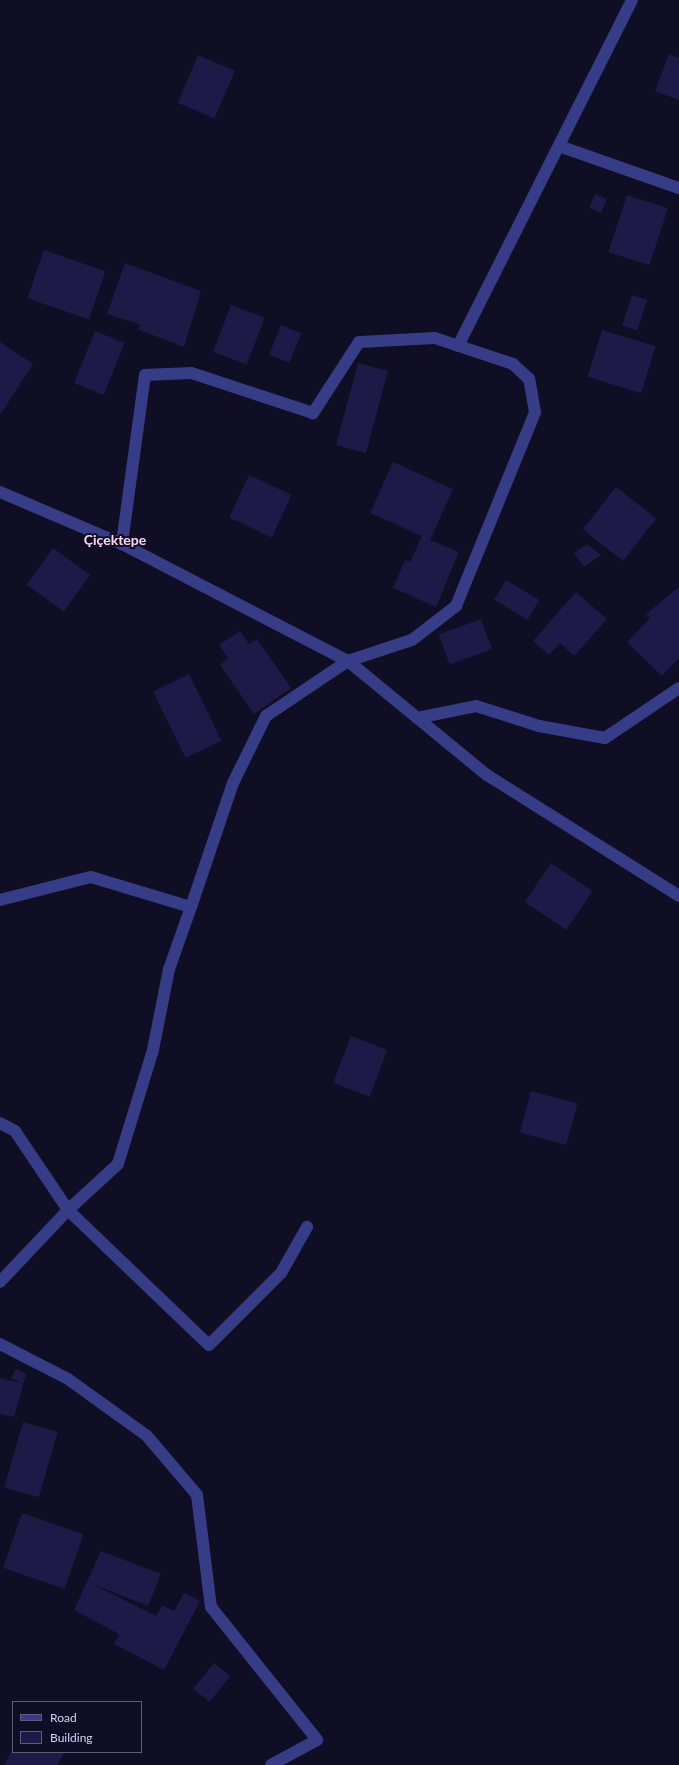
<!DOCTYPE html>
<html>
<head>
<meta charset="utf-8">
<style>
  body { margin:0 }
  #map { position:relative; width:679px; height:1765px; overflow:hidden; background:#0f0e25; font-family:Lato,sans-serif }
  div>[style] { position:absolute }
  .building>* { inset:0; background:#1e1947; transform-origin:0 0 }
  .minor>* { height:12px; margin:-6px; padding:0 6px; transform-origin:6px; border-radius:6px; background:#373c86 }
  span { translate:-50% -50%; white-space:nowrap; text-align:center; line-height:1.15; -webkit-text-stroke:4px #0f0e25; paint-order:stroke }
  .quarter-label { font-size:14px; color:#ffd4f4; font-weight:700 }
  .legend { position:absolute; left:12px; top:1701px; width:130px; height:52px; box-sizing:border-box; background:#0f0e25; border:1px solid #5d5c7c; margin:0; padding:5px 7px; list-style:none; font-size:12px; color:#d3d2ff }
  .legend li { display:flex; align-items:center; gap:8px; height:20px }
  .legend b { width:20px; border:1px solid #5d5c7c }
</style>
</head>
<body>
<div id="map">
  <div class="building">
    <i style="clip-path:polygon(669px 54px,679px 58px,679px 100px,655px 91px)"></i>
    <i style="left:198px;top:55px;width:40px;height:52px;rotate:23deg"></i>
    <i style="left:595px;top:194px;width:13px;height:15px;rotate:23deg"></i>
    <i style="left:627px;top:195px;width:43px;height:60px;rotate:18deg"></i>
    <i style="left:44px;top:250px;width:65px;height:51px;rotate:19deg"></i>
    <i style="clip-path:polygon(125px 263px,201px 291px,184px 347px,137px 329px,141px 325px,107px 314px)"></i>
    <i style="left:632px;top:295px;width:16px;height:32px;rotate:18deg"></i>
    <i style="left:231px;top:305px;width:36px;height:50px;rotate:21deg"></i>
    <i style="left:281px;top:325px;width:22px;height:32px;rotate:22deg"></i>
    <i style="left:602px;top:330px;width:56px;height:49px;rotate:17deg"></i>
    <i style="left:95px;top:331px;width:32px;height:56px;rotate:22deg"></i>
    <i style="clip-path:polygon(0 342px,33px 364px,0 415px)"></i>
    <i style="left:358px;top:363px;width:31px;height:85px;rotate:15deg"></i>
    <i style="clip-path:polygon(393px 462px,453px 489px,430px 540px,459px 552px,436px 607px,393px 588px,405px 560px,410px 562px,422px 536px,370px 513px)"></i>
    <i style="left:249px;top:475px;width:47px;height:47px;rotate:25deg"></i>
    <i style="left:616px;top:487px;width:51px;height:54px;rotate:38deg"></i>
    <i style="clip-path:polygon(587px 544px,601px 555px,584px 567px,574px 553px)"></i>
    <i style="left:53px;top:548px;width:46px;height:45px;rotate:36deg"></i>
    <i style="left:506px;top:580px;width:39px;height:23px;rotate:31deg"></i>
    <i style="clip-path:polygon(679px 587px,679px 658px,662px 676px,627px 642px,650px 618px,646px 614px)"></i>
    <i style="clip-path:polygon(576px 592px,607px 619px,574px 656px,560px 643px,549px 655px,533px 641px)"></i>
    <i style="left:481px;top:619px;width:32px;height:45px;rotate:70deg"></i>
    <i style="clip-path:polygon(240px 631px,249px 644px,257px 639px,291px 688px,254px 714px,220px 665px,228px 658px,219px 645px)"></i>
    <i style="left:189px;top:674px;width:74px;height:40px;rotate:64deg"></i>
    <i style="left:551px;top:863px;width:50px;height:47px;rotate:34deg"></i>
    <i style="left:351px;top:1036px;width:39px;height:50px;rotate:21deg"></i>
    <i style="left:531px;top:1091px;width:48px;height:43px;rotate:15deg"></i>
    <i style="clip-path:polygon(16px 1369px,26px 1374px,14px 1417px,0 1414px,0 1378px,21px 1383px,11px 1378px)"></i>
    <i style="left:23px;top:1422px;width:36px;height:68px;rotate:16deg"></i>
    <i style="left:22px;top:1513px;width:65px;height:58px;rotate:19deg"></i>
    <i style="clip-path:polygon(101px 1551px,161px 1574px,148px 1606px,90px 1583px,156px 1616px,162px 1605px,174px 1611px,184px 1593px,200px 1601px,164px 1670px,114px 1644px,119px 1634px,74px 1610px)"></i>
    <i style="left:214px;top:1663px;width:21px;height:33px;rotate:39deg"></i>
    <i style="clip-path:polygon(13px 1749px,13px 1752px,65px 1752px,57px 1765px,4px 1765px)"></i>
  </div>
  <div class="minor">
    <i style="left:559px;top:146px;width:127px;rotate:19.3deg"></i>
    <i style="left:458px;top:346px;width:387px;rotate:-63.3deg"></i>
    <i style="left:0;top:492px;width:133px;rotate:23.1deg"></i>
    <i style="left:122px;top:544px;width:254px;rotate:27.4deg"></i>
    <i style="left:348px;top:661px;width:180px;rotate:39.4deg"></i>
    <i style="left:487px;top:775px;width:227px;rotate:32.2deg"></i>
    <i style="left:417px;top:718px;width:60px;rotate:-11.5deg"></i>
    <i style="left:476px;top:706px;width:66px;rotate:17.6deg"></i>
    <i style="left:539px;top:726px;width:67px;rotate:10.3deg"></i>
    <i style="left:605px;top:738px;width:89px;rotate:-34deg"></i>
    <i style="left:0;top:900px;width:94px;rotate:-14.2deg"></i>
    <i style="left:91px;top:877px;width:104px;rotate:16.7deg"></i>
    <i style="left:191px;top:907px;width:131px;rotate:-71.3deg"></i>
    <i style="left:233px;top:783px;width:75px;rotate:-63.8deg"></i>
    <i style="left:266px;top:716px;width:99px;rotate:-33.9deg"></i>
    <i style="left:348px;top:661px;width:67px;rotate:-18.2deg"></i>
    <i style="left:412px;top:640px;width:56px;rotate:-37.7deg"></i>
    <i style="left:456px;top:606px;width:209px;rotate:-67.8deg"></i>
    <i style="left:535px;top:412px;width:34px;rotate:-100deg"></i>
    <i style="left:529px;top:379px;width:22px;rotate:-137deg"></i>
    <i style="left:513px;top:364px;width:82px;rotate:-161.6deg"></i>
    <i style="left:435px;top:338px;width:76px;rotate:177deg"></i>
    <i style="left:359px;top:342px;width:85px;rotate:122.9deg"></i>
    <i style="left:313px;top:413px;width:128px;rotate:-161.8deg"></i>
    <i style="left:191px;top:373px;width:46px;rotate:177.5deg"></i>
    <i style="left:145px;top:375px;width:171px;rotate:97.8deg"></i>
    <i style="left:191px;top:907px;width:66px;rotate:109.5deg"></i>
    <i style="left:169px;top:969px;width:83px;rotate:101.2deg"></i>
    <i style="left:153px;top:1050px;width:119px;rotate:107.1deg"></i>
    <i style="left:118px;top:1164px;width:68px;rotate:137.4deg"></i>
    <i style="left:68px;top:1210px;width:195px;rotate:43.8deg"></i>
    <i style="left:209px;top:1345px;width:102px;rotate:-45deg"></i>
    <i style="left:281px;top:1273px;width:53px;rotate:-60.5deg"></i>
    <i style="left:0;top:1123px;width:17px;rotate:28deg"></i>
    <i style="left:15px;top:1131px;width:95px;rotate:56.1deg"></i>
    <i style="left:68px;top:1210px;width:99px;rotate:133.4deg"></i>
    <i style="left:0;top:1344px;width:76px;rotate:27.2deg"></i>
    <i style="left:68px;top:1379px;width:97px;rotate:35.8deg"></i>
    <i style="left:147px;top:1436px;width:77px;rotate:49.7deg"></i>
    <i style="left:197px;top:1495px;width:113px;rotate:82.9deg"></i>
    <i style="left:211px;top:1607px;width:170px;rotate:51.4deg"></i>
    <i style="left:317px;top:1740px;width:52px;rotate:151.5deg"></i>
  </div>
  <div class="quarter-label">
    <span style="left:115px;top:540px">Çiçektepe</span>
  </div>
  <ul class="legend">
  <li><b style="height:5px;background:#373c86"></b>Road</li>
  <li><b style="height:11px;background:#1e1947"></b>Building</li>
  </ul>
</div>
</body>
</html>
